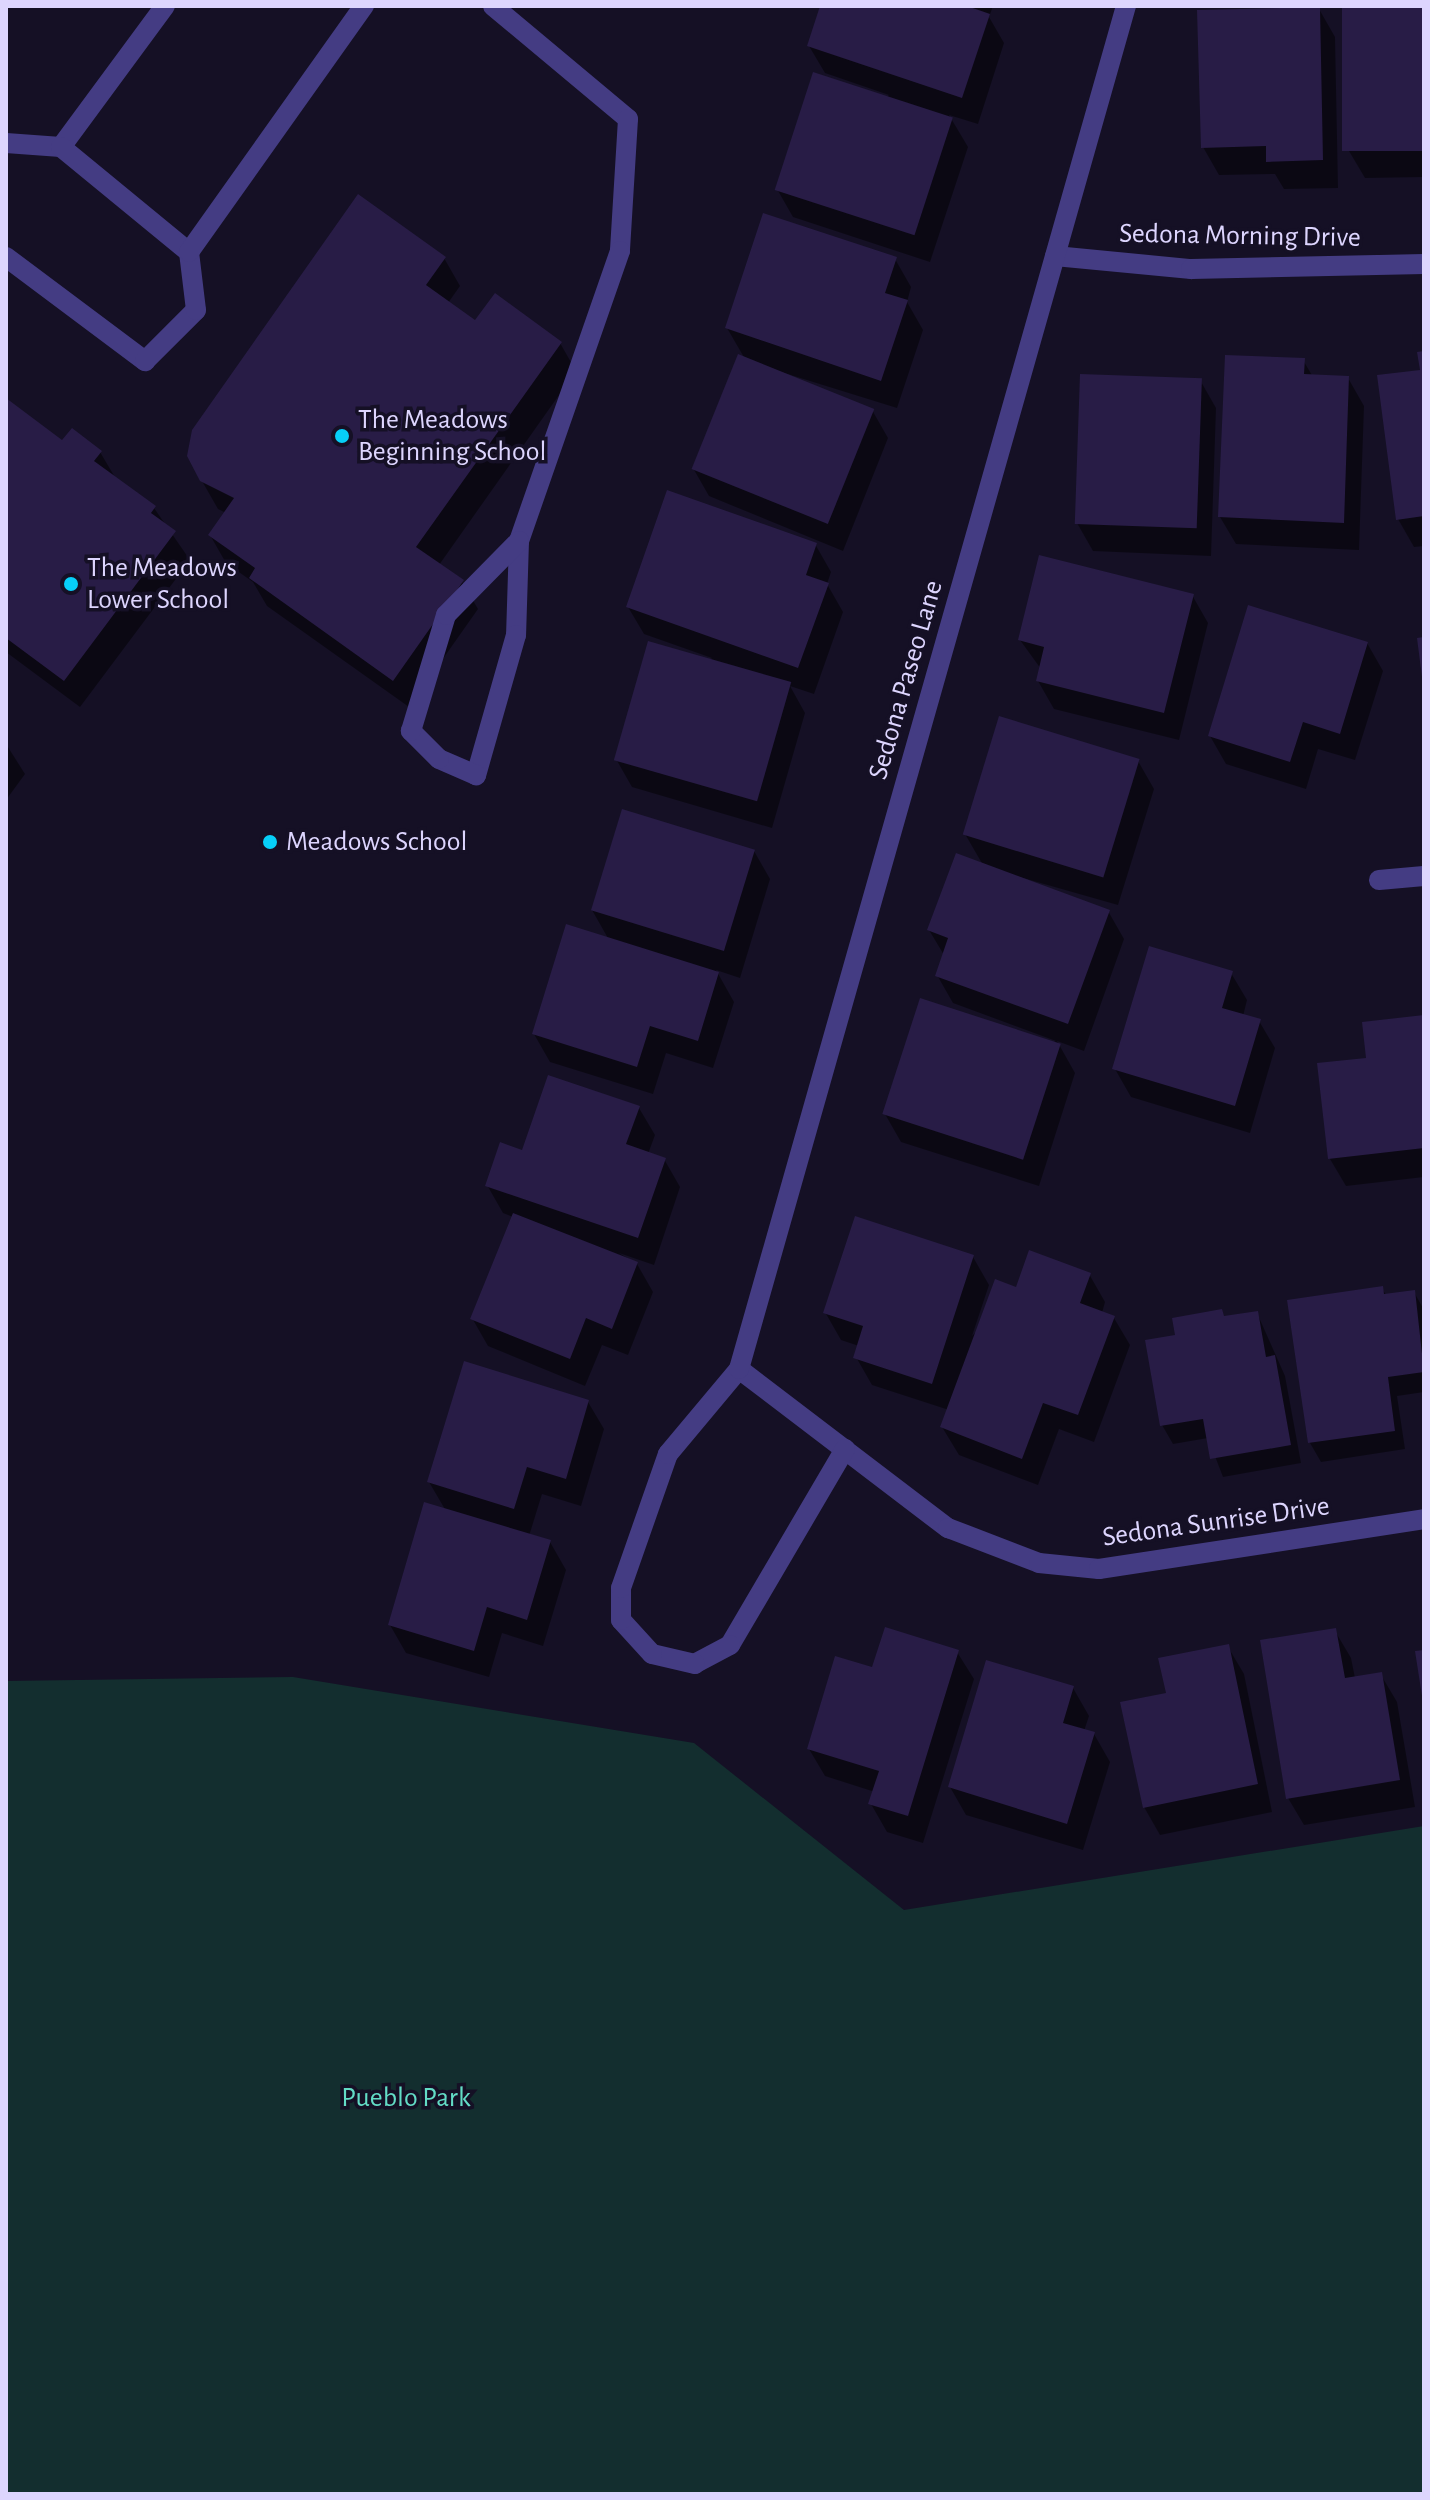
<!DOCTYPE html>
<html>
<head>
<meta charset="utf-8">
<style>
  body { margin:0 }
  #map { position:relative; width:1430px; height:2500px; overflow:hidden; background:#151025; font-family:"Alegreya Sans",sans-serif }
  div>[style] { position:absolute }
  .green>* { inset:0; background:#132e2f }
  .shadow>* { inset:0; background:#0007 }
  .building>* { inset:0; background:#281c46; transform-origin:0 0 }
  .minor>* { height:20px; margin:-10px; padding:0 10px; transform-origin:10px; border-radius:10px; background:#443c83 }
  .dots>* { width:22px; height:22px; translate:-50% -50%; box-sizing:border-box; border:4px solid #151025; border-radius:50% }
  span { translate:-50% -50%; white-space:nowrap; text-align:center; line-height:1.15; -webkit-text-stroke:7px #151025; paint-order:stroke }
  .street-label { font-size:28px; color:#ddd5fe }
  .poi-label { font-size:28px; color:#ddd5fe }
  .left { translate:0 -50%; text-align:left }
  .park-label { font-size:28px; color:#63dcc6 }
  .frame { position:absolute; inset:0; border:8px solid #ddd5fe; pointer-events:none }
</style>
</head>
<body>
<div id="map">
  <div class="green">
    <i style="clip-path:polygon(293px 1677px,694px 1743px,904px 1910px,1424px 1826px,1424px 2494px,6px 2494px,6px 1681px)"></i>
  </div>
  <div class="shadow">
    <i style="clip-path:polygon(822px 6px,993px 6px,989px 17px,1004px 43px,978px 124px,949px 115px,968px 147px,930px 262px,793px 217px,777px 189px,889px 95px,825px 73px,809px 46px)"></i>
    <i style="clip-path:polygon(1344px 6px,1424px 6px,1424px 177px,1365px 178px,1349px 151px)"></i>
    <i style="clip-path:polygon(1319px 9px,1335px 37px,1338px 188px,1284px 189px,1275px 174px,1219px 175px,1203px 147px)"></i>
    <i style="clip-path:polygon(444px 258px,460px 286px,448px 303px,475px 323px,560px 343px,576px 371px,439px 565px,462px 582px,478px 609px,409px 707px,267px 606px,253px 582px,226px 563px,210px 535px,226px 513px,218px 509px,202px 481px)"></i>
    <i style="clip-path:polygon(895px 259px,911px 287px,907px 302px,923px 330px,897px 408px,765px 367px,872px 410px,888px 438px,843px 551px,709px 496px,693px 468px,745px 359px,727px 328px)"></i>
    <i style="clip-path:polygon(1424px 353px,1424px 546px,1414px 547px,1398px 519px)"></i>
    <i style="clip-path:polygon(1303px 360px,1313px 377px,1348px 378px,1364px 406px,1359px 550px,1236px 544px,1220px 517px)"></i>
    <i style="clip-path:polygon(1200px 380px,1216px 408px,1211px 556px,1093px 551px,1077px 523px)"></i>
    <i style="clip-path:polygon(6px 400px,63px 442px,100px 452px,116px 479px,154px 508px,190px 560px,80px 707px,6px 652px)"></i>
    <i style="clip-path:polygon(815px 544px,831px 572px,827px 584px,843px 612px,814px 694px,790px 686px,805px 713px,772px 828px,632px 787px,616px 759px,712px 658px,644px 634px,628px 607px)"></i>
    <i style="clip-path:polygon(1192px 595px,1208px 623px,1179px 740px,1054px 709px,1038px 681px,1041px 669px,1020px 640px)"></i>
    <i style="clip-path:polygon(1367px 643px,1383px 671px,1355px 760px,1318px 749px,1306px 789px,1226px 764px,1210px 736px)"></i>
    <i style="clip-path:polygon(6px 744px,25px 774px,6px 800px)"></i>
    <i style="clip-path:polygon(1138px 761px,1154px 789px,1118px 905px,998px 871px,1108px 911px,1124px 939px,1084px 1051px,1057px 1041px,1075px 1073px,1039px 1186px,901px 1142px,885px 1114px,1056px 1041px,953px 1003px,937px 975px,944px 955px,929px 930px,983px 865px,965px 834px)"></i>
    <i style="clip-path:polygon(754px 851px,770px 879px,740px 978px,716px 970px,734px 1002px,713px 1068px,666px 1053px,653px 1094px,550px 1062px,534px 1034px,609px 940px,592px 910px)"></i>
    <i style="clip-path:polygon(1231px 973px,1247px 1000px,1243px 1016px,1259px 1021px,1275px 1048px,1250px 1133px,1131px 1097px,1115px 1069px)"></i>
    <i style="clip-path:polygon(1424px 1017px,1424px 1177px,1346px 1186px,1330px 1159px,1368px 1060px)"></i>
    <i style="clip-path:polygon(639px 1108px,655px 1135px,648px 1154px,664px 1159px,680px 1187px,654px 1265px,619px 1253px,637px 1264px,653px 1292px,628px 1355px,602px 1345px,585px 1386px,488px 1346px,472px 1318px,513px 1217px,503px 1213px,487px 1185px,523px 1152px)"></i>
    <i style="clip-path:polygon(973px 1257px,989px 1285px,972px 1336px,1017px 1289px,1089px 1274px,1105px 1302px,1102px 1313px,1114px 1318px,1130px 1345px,1094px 1442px,1059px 1429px,1038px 1485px,959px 1455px,942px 1427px,949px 1410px,872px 1385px,856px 1357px,859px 1346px,841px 1340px,825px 1312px)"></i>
    <i style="clip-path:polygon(1382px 1289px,1387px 1296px,1414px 1292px,1424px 1310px,1424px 1392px,1397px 1396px,1405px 1449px,1321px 1462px,1310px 1443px)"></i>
    <i style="clip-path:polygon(1257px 1313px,1285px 1376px,1301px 1463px,1223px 1477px,1208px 1438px,1173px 1444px,1162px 1425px,1177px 1337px,1224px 1318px)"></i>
    <i style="clip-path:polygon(588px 1402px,604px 1429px,581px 1506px,542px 1494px,529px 1536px,550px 1542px,566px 1570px,543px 1646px,502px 1633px,489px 1677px,406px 1653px,390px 1625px,446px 1511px,429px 1482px)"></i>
    <i style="clip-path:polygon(1335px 1631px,1351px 1658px,1355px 1678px,1381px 1675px,1397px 1702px,1415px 1807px,1304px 1825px,1288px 1798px)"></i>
    <i style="clip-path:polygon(1228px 1647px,1244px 1674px,1272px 1812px,1160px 1835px,1144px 1807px,1168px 1694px)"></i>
    <i style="clip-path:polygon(957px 1652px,974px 1679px,923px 1843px,887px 1832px,871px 1804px,875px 1792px,825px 1776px,809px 1749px,873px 1670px)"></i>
    <i style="clip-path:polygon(1073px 1688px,1089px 1716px,1084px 1731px,1094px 1734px,1110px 1762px,1083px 1850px,966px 1815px,950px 1787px)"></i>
  </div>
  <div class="building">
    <i style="clip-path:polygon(820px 6px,967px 6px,990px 14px,962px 98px,807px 46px)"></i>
    <i style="left:1342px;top:6px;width:82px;height:145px"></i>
    <i style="clip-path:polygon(1320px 7px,1323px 160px,1266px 162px,1266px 146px,1201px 148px,1197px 10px)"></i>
    <i style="left:813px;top:72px;width:147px;height:124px;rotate:18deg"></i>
    <i style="clip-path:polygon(358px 194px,446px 257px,426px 285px,475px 320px,495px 293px,562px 342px,416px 547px,464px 580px,393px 681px,249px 578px,255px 568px,208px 535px,234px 498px,200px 481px,187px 456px,192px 430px)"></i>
    <i style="clip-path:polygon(763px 213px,897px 257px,885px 293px,908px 300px,881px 381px,725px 328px)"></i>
    <i style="clip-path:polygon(1424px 351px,1424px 516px,1396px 520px,1377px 375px,1420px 370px,1417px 352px)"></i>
    <i style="left:738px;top:354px;width:147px;height:124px;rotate:22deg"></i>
    <i style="clip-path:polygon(1225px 355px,1305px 358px,1304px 374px,1349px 376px,1344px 523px,1218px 517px)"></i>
    <i style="left:1080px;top:374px;width:122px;height:150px;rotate:2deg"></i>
    <i style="clip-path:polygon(6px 398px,62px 440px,72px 428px,102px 451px,94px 461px,156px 506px,151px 513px,176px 531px,64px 681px,6px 638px)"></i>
    <i style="clip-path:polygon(667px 490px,817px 543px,806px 575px,829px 583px,798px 668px,626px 607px)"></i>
    <i style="clip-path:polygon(1039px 555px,1194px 594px,1164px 713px,1036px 681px,1044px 647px,1018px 640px)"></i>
    <i style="clip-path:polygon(1248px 605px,1368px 642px,1340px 734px,1303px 722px,1290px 762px,1208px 736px)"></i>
    <i style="clip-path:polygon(1424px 637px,1424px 676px,1422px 677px,1417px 638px)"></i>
    <i style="left:648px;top:641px;width:149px;height:124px;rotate:16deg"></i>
    <i style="left:999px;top:716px;width:147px;height:124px;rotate:17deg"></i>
    <i style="left:622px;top:809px;width:139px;height:106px;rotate:17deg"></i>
    <i style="clip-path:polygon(956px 853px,1110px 910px,1068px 1024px,935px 976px,948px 938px,927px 930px)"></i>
    <i style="clip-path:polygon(566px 924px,719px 972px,698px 1041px,650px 1026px,637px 1067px,532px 1034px)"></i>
    <i style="clip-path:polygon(1149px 946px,1233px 971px,1222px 1008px,1261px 1019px,1235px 1106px,1112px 1069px)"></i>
    <i style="left:920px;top:998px;width:148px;height:122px;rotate:18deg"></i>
    <i style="clip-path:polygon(1424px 1015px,1424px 1148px,1328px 1159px,1317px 1063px,1366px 1058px,1362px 1022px)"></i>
    <i style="clip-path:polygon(548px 1075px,640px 1106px,626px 1144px,666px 1158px,638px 1238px,485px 1186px,500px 1142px,522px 1150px)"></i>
    <i style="clip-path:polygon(513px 1213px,638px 1262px,612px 1329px,586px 1318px,570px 1359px,470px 1319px)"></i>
    <i style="clip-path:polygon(855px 1216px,974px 1255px,932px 1384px,853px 1358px,863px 1326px,823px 1313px)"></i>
    <i style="clip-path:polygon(1029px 1250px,1091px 1273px,1080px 1303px,1115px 1316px,1078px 1415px,1043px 1403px,1022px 1459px,940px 1427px,995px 1279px,1016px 1287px)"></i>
    <i style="clip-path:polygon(1383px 1286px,1384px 1294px,1415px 1290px,1424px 1372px,1388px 1377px,1395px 1431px,1308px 1443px,1287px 1300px)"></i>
    <i style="clip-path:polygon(1222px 1309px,1224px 1316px,1258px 1311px,1266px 1357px,1275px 1355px,1291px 1445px,1210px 1459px,1203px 1419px,1160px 1426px,1145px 1340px,1175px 1335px,1172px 1318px)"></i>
    <i style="clip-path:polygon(464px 1361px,589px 1400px,566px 1479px,527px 1467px,514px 1509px,427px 1482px)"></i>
    <i style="clip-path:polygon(424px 1502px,551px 1540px,527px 1620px,487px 1607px,474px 1651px,388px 1625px)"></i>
    <i style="clip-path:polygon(885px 1627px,959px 1650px,908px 1816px,868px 1804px,879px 1771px,807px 1749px,835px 1656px,872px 1667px)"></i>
    <i style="clip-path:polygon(1336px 1628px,1345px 1678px,1382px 1672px,1400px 1780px,1286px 1799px,1260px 1640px)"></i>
    <i style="clip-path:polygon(1229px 1644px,1258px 1784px,1143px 1808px,1120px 1702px,1166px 1693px,1158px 1658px)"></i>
    <i style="clip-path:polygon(1424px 1650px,1424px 1696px,1422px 1696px,1415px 1651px)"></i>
    <i style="clip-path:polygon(986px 1660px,1074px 1686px,1063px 1723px,1095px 1732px,1067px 1824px,948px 1787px)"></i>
  </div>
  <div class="minor">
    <i style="left:493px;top:6px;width:176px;rotate:39.9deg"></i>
    <i style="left:628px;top:119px;width:132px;rotate:93.5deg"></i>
    <i style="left:620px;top:251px;width:307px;rotate:109.2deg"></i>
    <i style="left:519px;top:541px;width:94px;rotate:91.8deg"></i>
    <i style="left:516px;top:635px;width:146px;rotate:105.9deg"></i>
    <i style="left:476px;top:775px;width:40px;rotate:-156.6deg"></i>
    <i style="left:439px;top:759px;width:40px;rotate:-135deg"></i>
    <i style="left:411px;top:731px;width:121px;rotate:-73.2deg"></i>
    <i style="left:446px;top:615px;width:104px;rotate:-45.4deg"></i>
    <i style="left:6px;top:143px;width:55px;rotate:4.2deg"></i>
    <i style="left:61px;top:147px;width:175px;rotate:-53.6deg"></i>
    <i style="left:61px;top:147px;width:166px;rotate:39.4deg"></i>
    <i style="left:1055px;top:256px;width:137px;rotate:5.5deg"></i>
    <i style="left:1191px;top:269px;width:233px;rotate:-1.2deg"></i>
    <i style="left:6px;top:257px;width:174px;rotate:36.8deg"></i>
    <i style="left:145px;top:361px;width:72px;rotate:-45deg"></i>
    <i style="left:196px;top:310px;width:58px;rotate:-96.9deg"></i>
    <i style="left:189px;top:252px;width:302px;rotate:-54.6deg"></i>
    <i style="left:1379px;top:880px;width:45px;rotate:-5.1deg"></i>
    <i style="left:739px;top:1369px;width:263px;rotate:37.3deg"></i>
    <i style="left:948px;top:1528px;width:97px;rotate:21deg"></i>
    <i style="left:1039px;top:1563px;width:60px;rotate:5.7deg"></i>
    <i style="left:1099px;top:1569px;width:329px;rotate:-8.7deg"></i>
    <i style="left:845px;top:1449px;width:227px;rotate:120.4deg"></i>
    <i style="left:730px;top:1645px;width:40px;rotate:152deg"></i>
    <i style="left:695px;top:1664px;width:44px;rotate:-166.9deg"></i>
    <i style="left:652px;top:1654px;width:46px;rotate:-132.4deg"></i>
    <i style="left:621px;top:1620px;width:32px;rotate:-90deg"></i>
    <i style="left:621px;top:1588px;width:142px;rotate:-70.7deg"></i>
    <i style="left:668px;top:1454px;width:111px;rotate:-50.1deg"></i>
    <i style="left:739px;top:1369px;width:1417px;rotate:-74.15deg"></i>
  </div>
  <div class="dots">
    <i style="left:342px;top:436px;background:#07cff8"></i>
    <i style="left:71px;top:584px;background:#07cff8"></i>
    <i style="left:270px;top:842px;background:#07cff8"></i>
  </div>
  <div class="street-label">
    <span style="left:1240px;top:236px;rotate:1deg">Sedona Morning Drive</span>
    <span style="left:906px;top:680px;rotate:-74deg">Sedona Paseo Lane</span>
    <span style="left:1216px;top:1522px;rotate:-8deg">Sedona Sunrise Drive</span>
  </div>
  <div class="poi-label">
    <span class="left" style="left:358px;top:436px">The Meadows<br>Beginning School</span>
    <span class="left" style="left:87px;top:584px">The Meadows<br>Lower School</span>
    <span class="left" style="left:286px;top:842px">Meadows School</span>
  </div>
  <div class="park-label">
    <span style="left:406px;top:2098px">Pueblo Park</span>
  </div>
  <div class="frame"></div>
</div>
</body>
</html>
